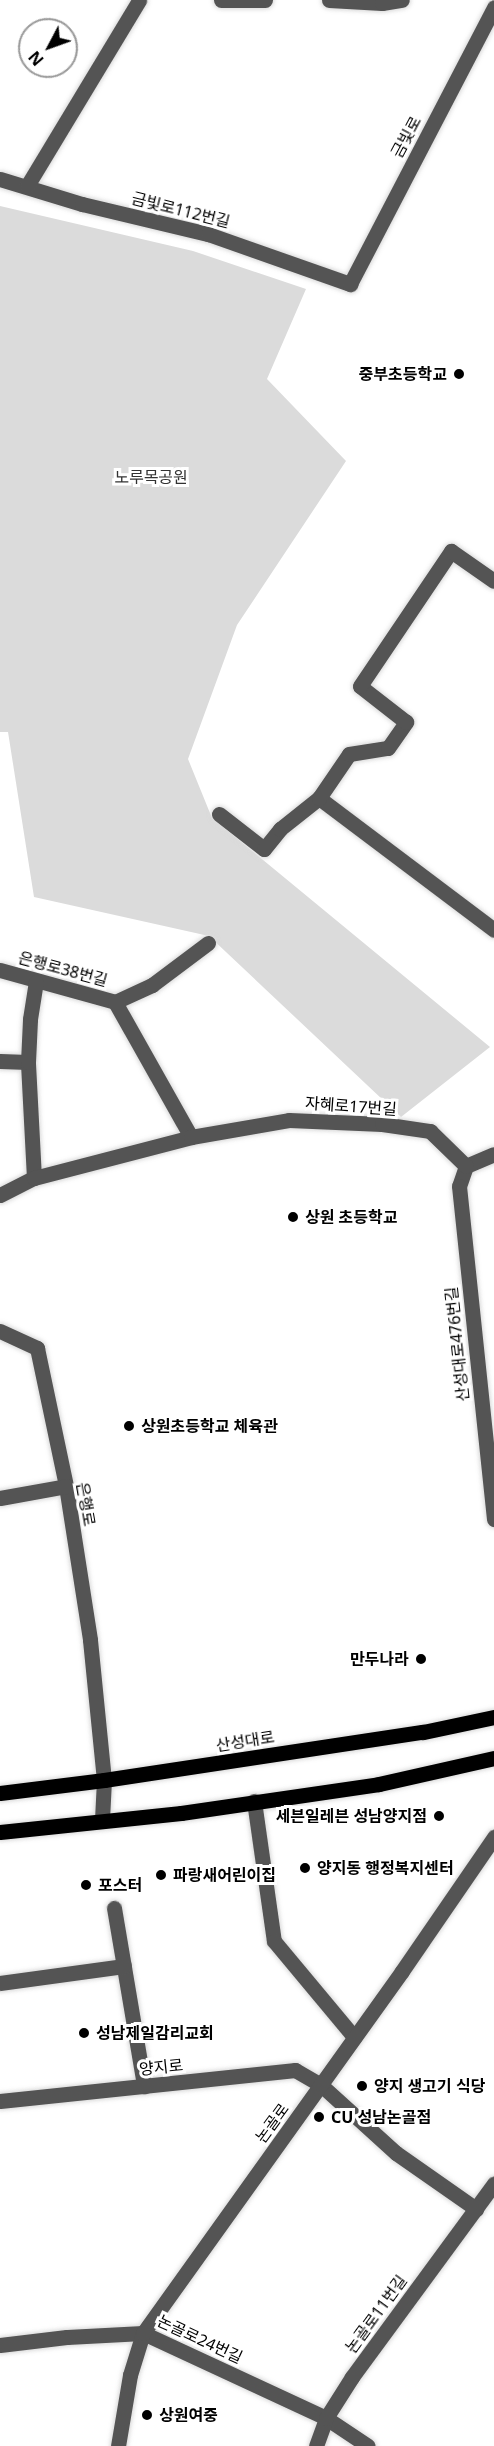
<!DOCTYPE html>
<html>
<head>
<meta charset="utf-8">
<style>
  body { margin:0 }
  #map { position:relative; width:494px; height:2446px; overflow:hidden; background:#fff; font-family:"Noto Sans","Noto Sans KR",sans-serif }
  div>[style] { position:absolute }
  .green>* { inset:0; background:#dbdbdb }
  .roads { filter:drop-shadow(0 0 2px #dbdbdb) drop-shadow(0 0 2px #dbdbdb) }
  .minor>* { height:15px; margin:-7.5px; padding:0 7.5px; transform-origin:7.5px; border-radius:7.5px; background:#545454 }
  .major>* { height:15px; margin:-7.5px; padding:0 7.5px; transform-origin:7.5px; border-radius:7.5px; background:#000 }
  .dots>* { width:16px; height:16px; translate:-50% -50%; box-sizing:border-box; border:3px solid #fff; border-radius:50% }
  span { translate:-50% -50%; white-space:nowrap; text-align:center; line-height:1.15; -webkit-text-stroke:6px #fff; paint-order:stroke }
  .street-label { font-size:16px; color:#000 }
  .poi-label { font-size:16px; color:#000; font-weight:700 }
  .right { translate:-100% -50%; text-align:right }
  .left { translate:0 -50%; text-align:left }
  .park-label { font-size:16px; color:#323232 }
  .north { position:absolute; left:18px; top:18px; width:60px; height:60px; box-sizing:border-box; background:#fff; border:2px solid #999; border-radius:50%; rotate:229deg; font-size:16px; font-weight:700; line-height:24px; text-align:center; color:#000 }
  .north::after { content:''; display:block; margin:auto; width:21px; height:27px; background:#000; clip-path:polygon(50% 0,100% 100%,50% 72%,0 100%) }
</style>
</head>
<body>
<div id="map">
  <div class="green">
    <i style="clip-path:polygon(0 206px,193px 251px,306px 289px,267px 379px,346px 461px,237px 625px,188px 759px,212px 818px,490px 1047px,401px 1117px,209px 936px,34px 897px,8px 732px,0 732px)"></i>
  </div>
  <div class="roads">
    <div class="minor">
      <i style="left:221px;top:0;width:44px"></i>
      <i style="left:329px;top:0;width:53px;rotate:3.2deg"></i>
      <i style="left:382px;top:3px;width:20px;rotate:-9deg"></i>
      <i style="left:0;top:179px;width:86px;rotate:17deg"></i>
      <i style="left:82px;top:204px;width:130px;rotate:13.4deg"></i>
      <i style="left:208px;top:234px;width:151px;rotate:19.4deg"></i>
      <i style="left:350px;top:284px;width:312px;rotate:-62.5deg"></i>
      <i style="left:27px;top:186px;width:217px;rotate:-58.9deg"></i>
      <i style="left:319px;top:798px;width:219px;rotate:37deg"></i>
      <i style="left:219px;top:814px;width:57px;rotate:37.9deg"></i>
      <i style="left:264px;top:849px;width:26px;rotate:-51deg"></i>
      <i style="left:280px;top:829px;width:50px;rotate:-38.5deg"></i>
      <i style="left:319px;top:798px;width:53px;rotate:-55.7deg"></i>
      <i style="left:349px;top:754px;width:39px;rotate:-9deg"></i>
      <i style="left:388px;top:748px;width:32px;rotate:-55deg"></i>
      <i style="left:406px;top:722px;width:58px;rotate:-142deg"></i>
      <i style="left:360px;top:686px;width:163px;rotate:-56deg"></i>
      <i style="left:451px;top:551px;width:52px;rotate:34.9deg"></i>
      <i style="left:0;top:970px;width:119px;rotate:15.5deg"></i>
      <i style="left:115px;top:1002px;width:41px;rotate:-24.7deg"></i>
      <i style="left:152px;top:985px;width:70px;rotate:-36.9deg"></i>
      <i style="left:115px;top:1002px;width:155px;rotate:60.6deg"></i>
      <i style="left:0;top:1061px;width:28px;rotate:2deg"></i>
      <i style="left:466px;top:1166px;width:21px;rotate:109deg"></i>
      <i style="left:459px;top:1186px;width:335px;rotate:84deg"></i>
      <i style="left:466px;top:1166px;width:30px;rotate:-23deg"></i>
      <i style="left:34px;top:1178px;width:116px;rotate:-93deg"></i>
      <i style="left:28px;top:1062px;width:43px;rotate:-87.3deg"></i>
      <i style="left:30px;top:1019px;width:37px;rotate:-81deg"></i>
      <i style="left:0;top:1195px;width:38px;rotate:-27deg"></i>
      <i style="left:34px;top:1178px;width:162px;rotate:-14.6deg"></i>
      <i style="left:191px;top:1137px;width:99px;rotate:-9.8deg"></i>
      <i style="left:289px;top:1120px;width:93px;rotate:2.5deg"></i>
      <i style="left:382px;top:1124px;width:49px;rotate:8.3deg"></i>
      <i style="left:430px;top:1131px;width:50px;rotate:44.2deg"></i>
      <i style="left:0;top:1331px;width:41px;rotate:24.7deg"></i>
      <i style="left:37px;top:1348px;width:141px;rotate:78.1deg"></i>
      <i style="left:66px;top:1486px;width:156px;rotate:81.1deg"></i>
      <i style="left:90px;top:1640px;width:141px;rotate:84.3deg"></i>
      <i style="left:104px;top:1780px;width:40px;rotate:92.9deg"></i>
      <i style="left:0;top:1498px;width:67px;rotate:-10.3deg"></i>
      <i style="left:254px;top:1801px;width:141px;rotate:81.9deg"></i>
      <i style="left:274px;top:1941px;width:125px;rotate:50.2deg"></i>
      <i style="left:114px;top:1908px;width:181px;rotate:80.4deg"></i>
      <i style="left:0;top:1983px;width:125px;rotate:-7.8deg"></i>
      <i style="left:0;top:2101px;width:297px;rotate:-6deg"></i>
      <i style="left:295px;top:2070px;width:30px;rotate:30deg"></i>
      <i style="left:321px;top:2085px;width:101px;rotate:42.2deg"></i>
      <i style="left:396px;top:2153px;width:98px;rotate:35deg"></i>
      <i style="left:0;top:2345px;width:67px;rotate:-6.8deg"></i>
      <i style="left:67px;top:2337px;width:76px;rotate:-3deg"></i>
      <i style="left:143px;top:2333px;width:202px;rotate:24.9deg"></i>
      <i style="left:326px;top:2418px;width:50px;rotate:33.7deg"></i>
      <i style="left:118px;top:2446px;width:72px;rotate:-80.4deg"></i>
      <i style="left:130px;top:2375px;width:44px;rotate:-72.8deg"></i>
      <i style="left:143px;top:2333px;width:445px;rotate:-54.4deg"></i>
      <i style="left:402px;top:1971px;width:163px;rotate:-55.5deg"></i>
      <i style="left:316px;top:2446px;width:30px;rotate:-70deg"></i>
      <i style="left:326px;top:2418px;width:49px;rotate:-57.6deg"></i>
      <i style="left:352px;top:2377px;width:240px;rotate:-53.7deg"></i>
    </div>
    <div class="major">
      <i style="left:0;top:1793px;width:105px;rotate:-7.1deg"></i>
      <i style="left:104px;top:1780px;width:323px;rotate:-8.6deg"></i>
      <i style="left:423px;top:1732px;width:73px;rotate:-11.9deg"></i>
      <i style="left:0;top:1832px;width:182px;rotate:-6deg"></i>
      <i style="left:181px;top:1813px;width:200px;rotate:-8.3deg"></i>
      <i style="left:379px;top:1784px;width:118px;rotate:-12.7deg"></i>
    </div>
  </div>
  <div class="dots">
    <i style="left:459px;top:374px;background:#000"></i>
    <i style="left:293px;top:1217px;background:#000"></i>
    <i style="left:129px;top:1426px;background:#000"></i>
    <i style="left:421px;top:1659px;background:#000"></i>
    <i style="left:439px;top:1816px;background:#000"></i>
    <i style="left:305px;top:1868px;background:#000"></i>
    <i style="left:161px;top:1875px;background:#000"></i>
    <i style="left:86px;top:1885px;background:#000"></i>
    <i style="left:84px;top:2033px;background:#000"></i>
    <i style="left:362px;top:2086px;background:#000"></i>
    <i style="left:319px;top:2117px;background:#000"></i>
    <i style="left:147px;top:2415px;background:#000"></i>
  </div>
  <div class="street-label">
    <span style="left:406px;top:137px;rotate:-62deg">금빛로</span>
    <span style="left:181px;top:210px;rotate:14deg">금빛로112번길</span>
    <span style="left:63px;top:969px;rotate:15deg">은행로38번길</span>
    <span style="left:351px;top:1106px;rotate:4deg">자혜로17번길</span>
    <span style="left:457px;top:1344px;rotate:-96deg">산성대로476번길</span>
    <span style="left:86px;top:1504px;rotate:80deg">은행로</span>
    <span style="left:245px;top:1741px;rotate:-9deg">산성대로</span>
    <span style="left:161px;top:2067px;rotate:-6deg">양지로</span>
    <span style="left:272px;top:2123px;rotate:-54deg">논골로</span>
    <span style="left:376px;top:2314px;rotate:-54deg">논골로11번길</span>
    <span style="left:200px;top:2339px;rotate:25deg">논골로24번길</span>
  </div>
  <div class="poi-label">
    <span class="right" style="left:447px;top:374px">중부초등학교</span>
    <span class="left" style="left:305px;top:1217px">상원 초등학교</span>
    <span class="left" style="left:141px;top:1426px">상원초등학교 체육관</span>
    <span class="right" style="left:409px;top:1659px">만두나라</span>
    <span class="right" style="left:427px;top:1816px">세븐일레븐 성남양지점</span>
    <span class="left" style="left:317px;top:1868px">양지동 행정복지센터</span>
    <span class="left" style="left:173px;top:1875px">파랑새어린이집</span>
    <span class="left" style="left:98px;top:1885px">포스터</span>
    <span class="left" style="left:96px;top:2033px">성남제일감리교회</span>
    <span class="left" style="left:374px;top:2086px">양지 생고기 식당</span>
    <span class="left" style="left:331px;top:2117px">CU 성남논골점</span>
    <span class="left" style="left:159px;top:2415px">상원여중</span>
  </div>
  <div class="park-label">
    <span style="left:151px;top:477px">노루목공원</span>
  </div>
  <div class="north">N</div>
</div>
</body>
</html>
